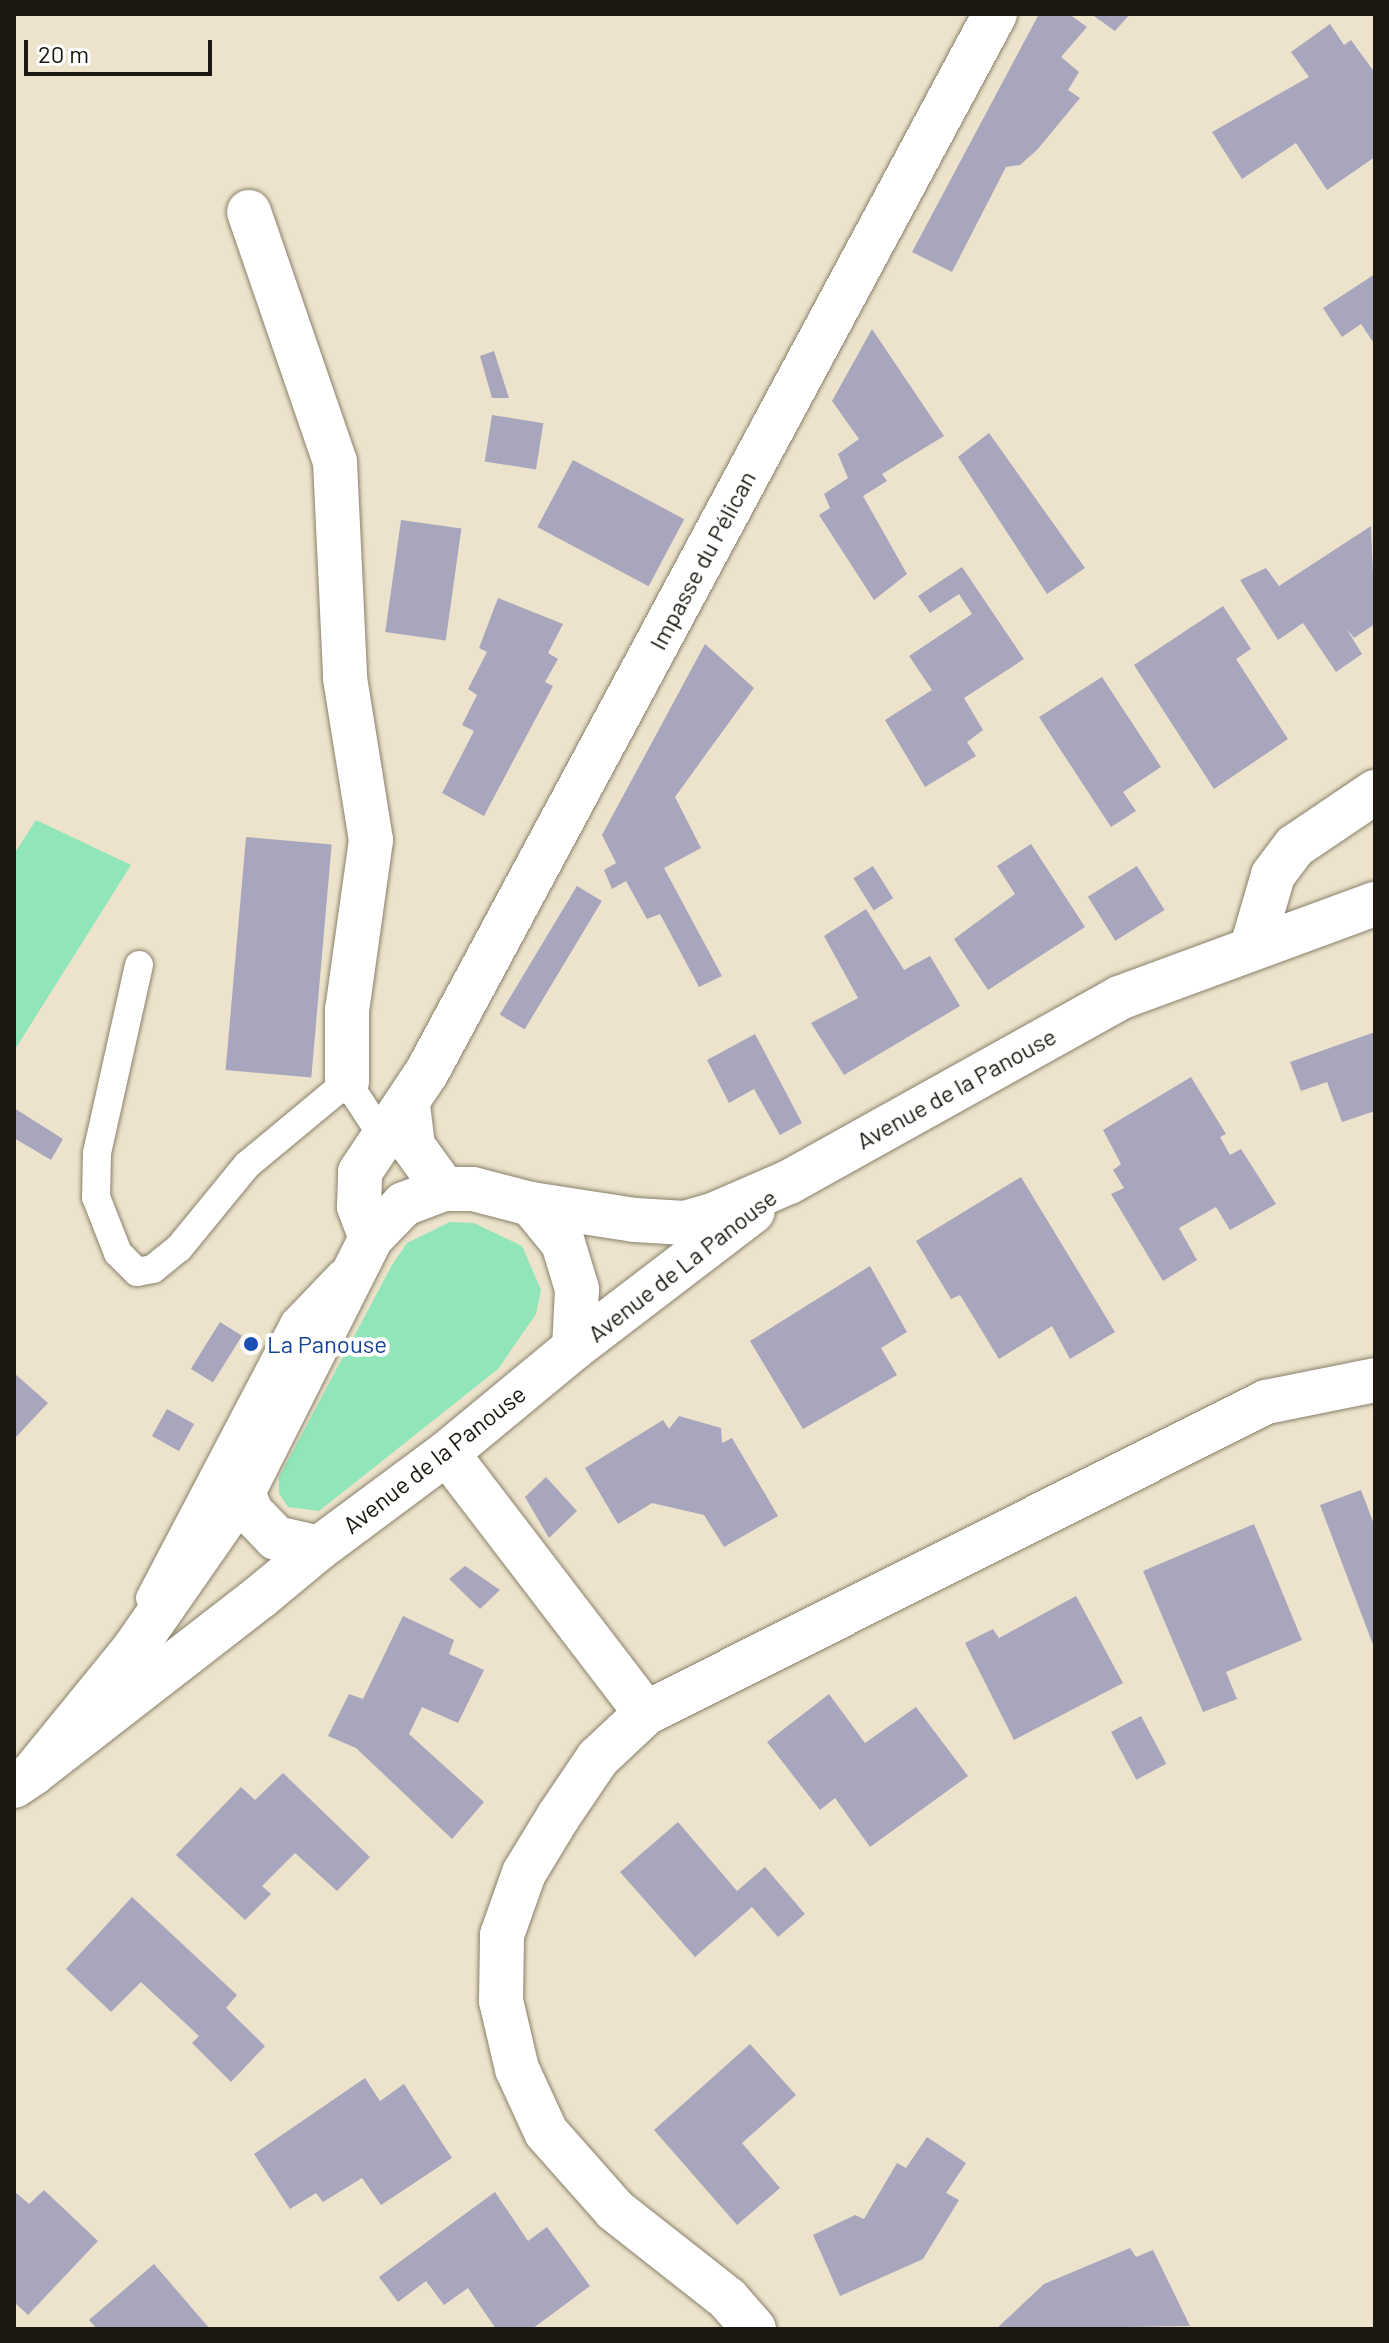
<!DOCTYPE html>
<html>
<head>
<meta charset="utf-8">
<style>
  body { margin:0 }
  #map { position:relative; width:1389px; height:2343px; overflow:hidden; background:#ede3cc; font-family:Barlow,sans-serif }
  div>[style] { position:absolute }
  .green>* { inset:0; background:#90e6b9 }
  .building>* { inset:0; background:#a7a6bd; transform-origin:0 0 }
  .roads { filter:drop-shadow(0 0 2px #89806b) drop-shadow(0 0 2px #89806b) }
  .lane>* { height:28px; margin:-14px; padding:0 14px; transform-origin:14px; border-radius:14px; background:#fff }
  .street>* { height:44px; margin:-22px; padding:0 22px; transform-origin:22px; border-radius:22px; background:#fff }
  .dots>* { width:22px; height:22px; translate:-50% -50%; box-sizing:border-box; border:4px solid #fff; border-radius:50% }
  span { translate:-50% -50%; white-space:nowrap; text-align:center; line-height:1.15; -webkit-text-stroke:8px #fff; paint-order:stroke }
  .street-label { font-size:24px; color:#1c1810 }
  .transit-label { font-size:24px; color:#164399 }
  .left { translate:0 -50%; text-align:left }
  .frame { position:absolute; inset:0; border:16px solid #1c1810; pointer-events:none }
  .scale { position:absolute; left:24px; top:40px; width:188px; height:36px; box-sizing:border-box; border:4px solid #1c1810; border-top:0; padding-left:10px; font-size:24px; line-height:28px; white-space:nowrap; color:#1c1810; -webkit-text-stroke:6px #fff; paint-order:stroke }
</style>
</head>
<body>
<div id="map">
  <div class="green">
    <i style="clip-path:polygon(36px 820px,131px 865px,14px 1051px,14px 854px)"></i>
    <i style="clip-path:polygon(450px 1222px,474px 1223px,522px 1246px,541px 1290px,536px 1314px,498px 1369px,333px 1500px,319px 1511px,288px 1507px,279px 1493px,279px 1477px,392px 1265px,407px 1243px)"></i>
  </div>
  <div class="building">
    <i style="clip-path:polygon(1039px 14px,1069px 14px,1087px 27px,1061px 57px,1079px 72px,1068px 90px,1080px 98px,1037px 150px,1020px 165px,1006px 167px,952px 272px,912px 252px)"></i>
    <i style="clip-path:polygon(1091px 14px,1130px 14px,1115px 31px)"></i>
    <i style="clip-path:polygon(1330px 24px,1344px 45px,1351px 40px,1375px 73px,1375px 157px,1327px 190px,1296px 143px,1242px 179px,1212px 132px,1309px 77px,1291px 52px)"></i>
    <i style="clip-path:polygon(1375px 274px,1375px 345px,1361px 324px,1342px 337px,1323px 308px)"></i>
    <i style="clip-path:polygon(872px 329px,944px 436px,882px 474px,887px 481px,863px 496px,907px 574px,874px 600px,819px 515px,830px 508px,824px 494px,848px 478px,838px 454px,859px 439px,832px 401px)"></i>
    <i style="clip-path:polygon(494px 351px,509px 398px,492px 398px,480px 356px)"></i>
    <i style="left:492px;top:415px;width:52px;height:47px;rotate:9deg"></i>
    <i style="clip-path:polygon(989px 433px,1085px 568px,1047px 594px,958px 457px)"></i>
    <i style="left:573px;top:460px;width:126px;height:76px;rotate:28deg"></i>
    <i style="left:401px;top:520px;width:61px;height:113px;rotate:8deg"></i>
    <i style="clip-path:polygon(1371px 526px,1375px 624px,1354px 638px,1346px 628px,1362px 654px,1336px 672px,1303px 623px,1278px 640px,1240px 580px,1266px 568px,1279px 586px)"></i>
    <i style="clip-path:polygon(962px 567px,1024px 659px,964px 698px,983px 730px,967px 742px,976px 756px,925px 787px,885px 720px,932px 690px,909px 656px,972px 614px,959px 594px,930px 613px,918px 596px)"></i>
    <i style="clip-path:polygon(498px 598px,563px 624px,548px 653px,558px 659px,545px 682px,553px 686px,484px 816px,442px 793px,474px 731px,462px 725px,477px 695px,468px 689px,487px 652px,479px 648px)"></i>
    <i style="clip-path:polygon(1223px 606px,1251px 649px,1236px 659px,1288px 739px,1214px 789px,1134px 665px)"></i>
    <i style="clip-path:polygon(705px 644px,754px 688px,675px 797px,701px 848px,664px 868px,722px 976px,699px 987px,660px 914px,647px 919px,626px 881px,612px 889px,604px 870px,616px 863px,602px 835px)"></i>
    <i style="clip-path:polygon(1102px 677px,1161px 767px,1123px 792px,1136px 811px,1111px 827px,1039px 717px)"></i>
    <i style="left:246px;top:837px;width:86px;height:234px;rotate:5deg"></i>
    <i style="clip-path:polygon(1031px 844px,1085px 927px,988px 990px,954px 939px,1015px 894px,997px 866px)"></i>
    <i style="left:873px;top:866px;width:38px;height:23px;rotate:58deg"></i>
    <i style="left:1137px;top:866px;width:52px;height:58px;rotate:58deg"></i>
    <i style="left:577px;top:886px;width:29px;height:150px;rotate:31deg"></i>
    <i style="clip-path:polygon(866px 909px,904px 970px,930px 956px,960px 1006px,844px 1075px,811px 1023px,858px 998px,824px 936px)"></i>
    <i style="clip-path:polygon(1375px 1032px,1375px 1111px,1342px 1122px,1327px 1082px,1301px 1091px,1290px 1062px)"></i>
    <i style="clip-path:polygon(755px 1034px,802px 1123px,780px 1135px,754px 1089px,729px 1103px,707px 1060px)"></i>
    <i style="clip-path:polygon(1191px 1077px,1226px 1134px,1220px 1137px,1230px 1155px,1241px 1149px,1276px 1204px,1230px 1230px,1216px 1207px,1179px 1228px,1197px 1260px,1163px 1281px,1111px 1194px,1124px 1188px,1113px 1170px,1121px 1164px,1103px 1130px)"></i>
    <i style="clip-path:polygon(14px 1108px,63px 1139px,51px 1160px,14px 1138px)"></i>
    <i style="clip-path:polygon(1021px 1177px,1115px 1332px,1070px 1359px,1052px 1326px,999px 1359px,960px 1295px,951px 1299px,916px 1241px)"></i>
    <i style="clip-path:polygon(870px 1266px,907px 1332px,881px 1348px,897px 1375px,803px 1429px,750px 1341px)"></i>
    <i style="left:220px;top:1322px;width:26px;height:55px;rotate:32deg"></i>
    <i style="clip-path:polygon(14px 1373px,48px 1403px,14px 1439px)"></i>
    <i style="left:167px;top:1409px;width:31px;height:31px;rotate:29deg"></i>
    <i style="clip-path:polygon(679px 1416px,721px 1428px,722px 1443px,732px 1438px,778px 1516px,724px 1547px,704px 1515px,652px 1503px,618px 1524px,585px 1468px,663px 1420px,669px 1429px)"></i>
    <i style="clip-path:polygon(546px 1477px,577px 1511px,549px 1538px,525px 1497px)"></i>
    <i style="clip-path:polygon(1361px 1490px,1375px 1527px,1375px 1650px,1320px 1505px)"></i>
    <i style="clip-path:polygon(1254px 1524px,1302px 1640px,1226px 1672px,1237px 1699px,1203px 1712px,1143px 1571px)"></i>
    <i style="clip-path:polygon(465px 1566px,500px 1590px,480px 1609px,449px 1579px)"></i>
    <i style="clip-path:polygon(1076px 1596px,1123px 1683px,1014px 1740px,965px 1643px,993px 1629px,999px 1638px)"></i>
    <i style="clip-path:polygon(403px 1616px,454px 1640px,449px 1654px,484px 1670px,458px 1723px,422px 1707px,409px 1734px,484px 1802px,452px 1839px,356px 1748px,328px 1736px,349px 1694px,363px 1699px)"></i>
    <i style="clip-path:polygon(829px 1694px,865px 1743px,916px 1707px,968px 1776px,870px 1847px,835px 1798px,820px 1810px,767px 1742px)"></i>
    <i style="left:1141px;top:1716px;width:54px;height:34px;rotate:62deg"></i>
    <i style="clip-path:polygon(283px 1773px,370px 1857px,337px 1891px,295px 1853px,262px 1886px,271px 1894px,245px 1920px,176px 1855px,241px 1787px,255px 1800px)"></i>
    <i style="clip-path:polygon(678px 1822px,737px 1891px,765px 1867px,805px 1914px,778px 1937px,752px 1907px,695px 1957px,620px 1872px)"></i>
    <i style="clip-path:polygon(132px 1897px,237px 1995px,226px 2008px,265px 2046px,231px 2082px,192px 2043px,199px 2036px,141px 1982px,111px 2012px,66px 1969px)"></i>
    <i style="clip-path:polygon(750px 2044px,796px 2095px,742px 2143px,780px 2188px,737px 2225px,654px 2130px)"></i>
    <i style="clip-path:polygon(365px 2078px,380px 2101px,404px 2084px,452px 2158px,381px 2205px,362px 2178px,323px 2202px,316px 2193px,290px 2209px,254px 2154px)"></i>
    <i style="clip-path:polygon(927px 2137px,966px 2163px,946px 2193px,959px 2200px,923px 2259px,840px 2296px,813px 2235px,855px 2215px,864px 2219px,897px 2163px,906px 2168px)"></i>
    <i style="clip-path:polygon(44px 2190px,98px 2241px,28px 2315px,14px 2302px,14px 2191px,29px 2204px)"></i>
    <i style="clip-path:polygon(495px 2192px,528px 2241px,547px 2227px,590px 2286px,532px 2329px,496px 2329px,468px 2288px,444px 2305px,426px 2281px,398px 2302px,379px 2277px)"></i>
    <i style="clip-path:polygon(1130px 2248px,1136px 2257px,1153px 2250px,1190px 2326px,996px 2329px,1044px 2284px)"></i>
    <i style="clip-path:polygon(154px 2264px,210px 2329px,97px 2329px,89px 2320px)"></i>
  </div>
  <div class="roads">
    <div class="lane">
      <i style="left:139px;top:965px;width:193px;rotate:102.6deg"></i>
      <i style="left:97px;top:1153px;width:44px;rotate:91.3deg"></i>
      <i style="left:96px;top:1197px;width:60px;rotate:68.6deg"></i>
      <i style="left:118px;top:1253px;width:27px;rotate:45deg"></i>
      <i style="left:137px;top:1272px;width:16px;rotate:-11deg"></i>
      <i style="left:153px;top:1269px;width:33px;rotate:-39deg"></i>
      <i style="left:179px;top:1248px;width:107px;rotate:-50.7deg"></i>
      <i style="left:247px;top:1165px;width:130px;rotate:-39.7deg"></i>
      <i style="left:347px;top:1082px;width:62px;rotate:56.8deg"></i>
      <i style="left:150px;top:1598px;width:312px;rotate:-62.3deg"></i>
      <i style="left:295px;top:1322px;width:66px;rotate:-46.2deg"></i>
    </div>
    <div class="street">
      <i style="left:249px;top:212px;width:264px;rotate:71deg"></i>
      <i style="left:335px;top:462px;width:216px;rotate:87.3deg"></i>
      <i style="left:345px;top:678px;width:164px;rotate:80.9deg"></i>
      <i style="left:371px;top:840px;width:172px;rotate:98deg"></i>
      <i style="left:347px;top:1010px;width:72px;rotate:90deg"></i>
      <i style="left:1252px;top:947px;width:75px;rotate:-73.7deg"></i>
      <i style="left:1273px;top:875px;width:36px;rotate:-53deg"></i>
      <i style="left:1295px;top:846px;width:97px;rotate:-34deg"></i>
      <i style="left:408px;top:1105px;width:41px;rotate:83deg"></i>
      <i style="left:413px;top:1146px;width:53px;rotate:54.2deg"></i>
      <i style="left:531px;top:1204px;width:105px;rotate:8.7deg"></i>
      <i style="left:635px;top:1220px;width:50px;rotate:3.4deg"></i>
      <i style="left:685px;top:1223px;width:29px;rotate:-16deg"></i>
      <i style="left:713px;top:1215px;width:83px;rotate:-23.5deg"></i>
      <i style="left:789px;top:1182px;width:378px;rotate:-29.1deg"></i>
      <i style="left:1119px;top:998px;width:273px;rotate:-20.2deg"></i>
      <i style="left:371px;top:1238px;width:34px;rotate:-111deg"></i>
      <i style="left:359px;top:1206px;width:34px;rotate:-88deg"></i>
      <i style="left:360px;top:1172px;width:120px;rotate:-56.2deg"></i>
      <i style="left:427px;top:1072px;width:1201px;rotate:-61.77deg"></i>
      <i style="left:574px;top:1348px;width:225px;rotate:-37.4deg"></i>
      <i style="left:447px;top:1453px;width:327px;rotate:52.6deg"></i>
      <i style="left:243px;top:1492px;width:22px;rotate:68deg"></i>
      <i style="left:251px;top:1512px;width:36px;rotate:46deg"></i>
      <i style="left:276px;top:1538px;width:44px;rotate:13.1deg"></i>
      <i style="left:14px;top:1786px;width:23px;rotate:-34deg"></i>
      <i style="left:33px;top:1773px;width:287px;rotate:-37.8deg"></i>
      <i style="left:260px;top:1597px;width:77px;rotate:-39.7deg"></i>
      <i style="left:319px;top:1548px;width:159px;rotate:-36.6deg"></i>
      <i style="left:447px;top:1453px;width:165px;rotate:-39.6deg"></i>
      <i style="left:574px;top:1348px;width:59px;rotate:-87.1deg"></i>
      <i style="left:577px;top:1289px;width:48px;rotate:-106.9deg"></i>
      <i style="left:563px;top:1243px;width:50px;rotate:-129.4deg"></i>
      <i style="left:531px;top:1204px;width:60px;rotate:-165.5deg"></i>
      <i style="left:473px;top:1189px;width:29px;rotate:180deg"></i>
      <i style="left:444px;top:1189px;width:43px;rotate:159.4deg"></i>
      <i style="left:404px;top:1204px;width:47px;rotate:134.1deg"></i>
      <i style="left:371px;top:1238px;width:284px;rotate:116.7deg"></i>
      <i style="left:243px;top:1492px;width:191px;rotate:124.8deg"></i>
      <i style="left:134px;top:1649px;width:160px;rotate:129.2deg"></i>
      <i style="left:754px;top:2329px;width:40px;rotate:-131deg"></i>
      <i style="left:728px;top:2299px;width:144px;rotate:-141.8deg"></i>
      <i style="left:615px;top:2210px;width:104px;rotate:-131.5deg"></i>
      <i style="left:546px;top:2132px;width:69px;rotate:-114.7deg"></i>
      <i style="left:517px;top:2069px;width:70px;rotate:-103.2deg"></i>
      <i style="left:501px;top:2001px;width:66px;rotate:-89.1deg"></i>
      <i style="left:502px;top:1935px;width:66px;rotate:-70.5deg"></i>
      <i style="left:524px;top:1873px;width:66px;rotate:-58.7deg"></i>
      <i style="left:558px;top:1817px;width:71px;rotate:-55.9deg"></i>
      <i style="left:598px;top:1758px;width:66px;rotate:-43.2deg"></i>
      <i style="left:646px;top:1713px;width:694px;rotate:-26.64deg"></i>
      <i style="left:1266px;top:1402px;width:111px;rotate:-11.4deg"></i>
    </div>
  </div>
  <div class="dots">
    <i style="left:251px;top:1344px;background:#1a4fb4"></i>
  </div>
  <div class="street-label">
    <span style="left:702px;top:560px;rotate:-62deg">Impasse du Pélican</span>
    <span style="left:956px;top:1088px;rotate:-29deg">Avenue de la Panouse</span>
    <span style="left:682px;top:1265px;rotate:-38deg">Avenue de La Panouse</span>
    <span style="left:434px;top:1459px;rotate:-38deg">Avenue de la Panouse</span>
  </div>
  <div class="transit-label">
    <span class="left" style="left:267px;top:1344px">La Panouse</span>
  </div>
  <div class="frame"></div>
  <div class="scale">20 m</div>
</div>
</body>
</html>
